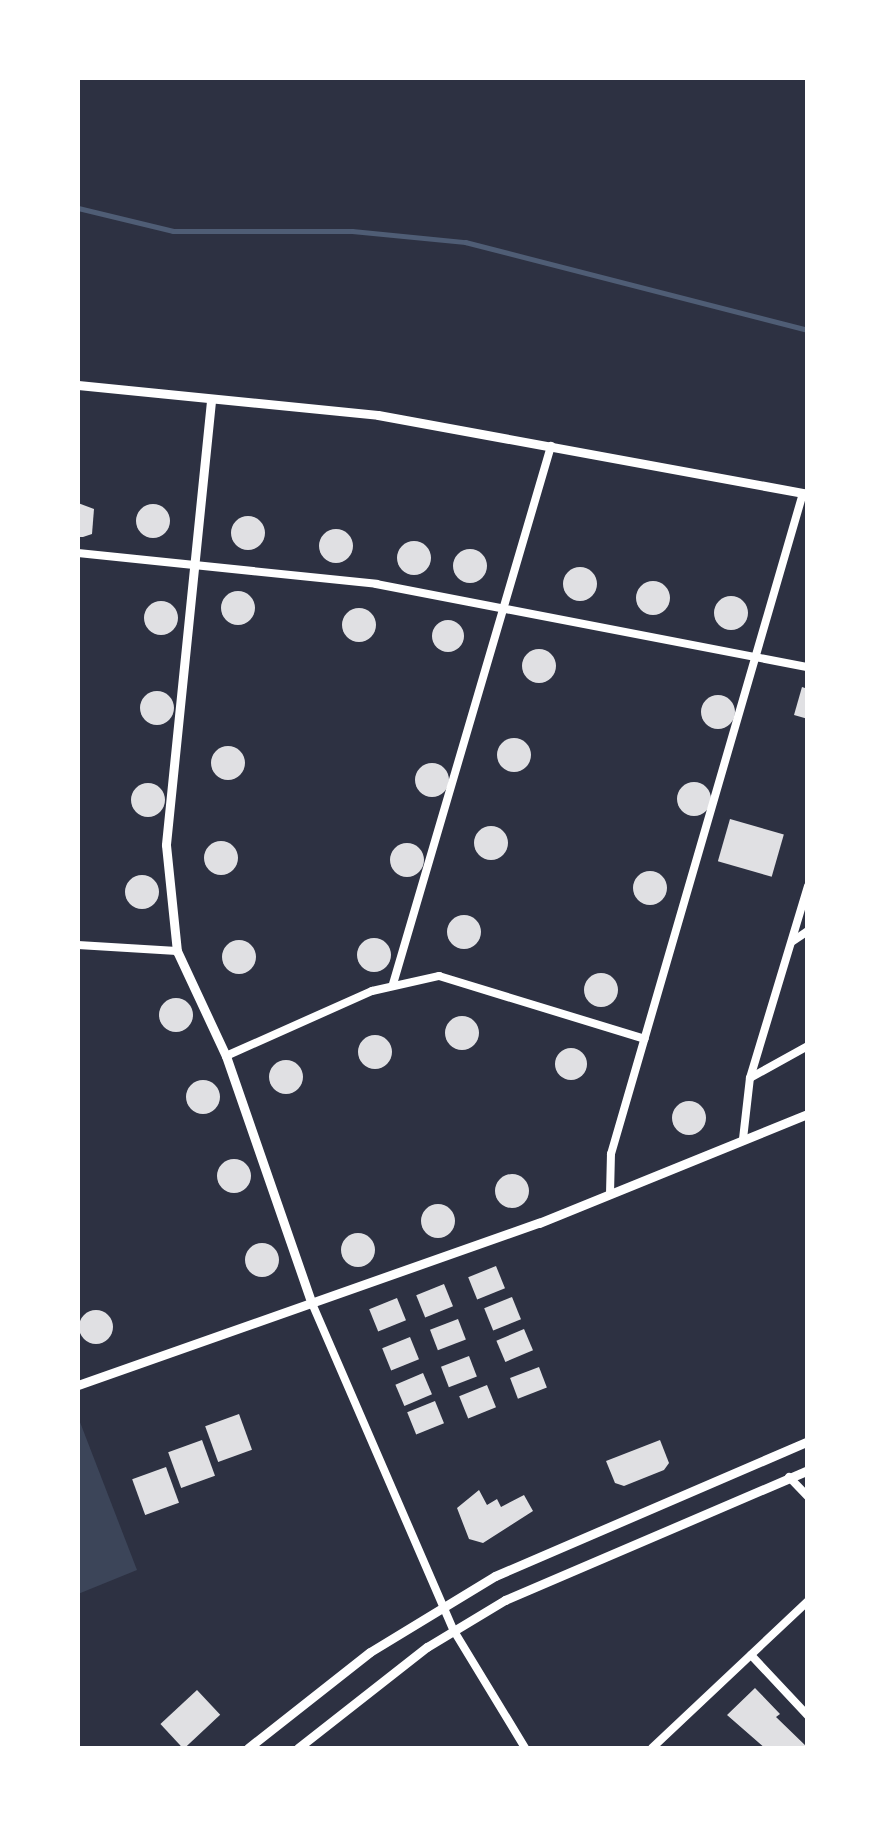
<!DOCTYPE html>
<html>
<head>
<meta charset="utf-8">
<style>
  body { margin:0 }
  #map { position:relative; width:885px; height:1826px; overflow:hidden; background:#2d3142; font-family:Bitter,serif }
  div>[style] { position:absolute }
  .green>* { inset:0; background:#3c4559 }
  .stream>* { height:5px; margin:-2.5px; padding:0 2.5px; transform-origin:2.5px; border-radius:2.5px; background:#4f5d75 }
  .building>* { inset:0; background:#e0e0e3; transform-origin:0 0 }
  .round { border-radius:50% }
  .minor>* { height:8px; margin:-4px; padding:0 4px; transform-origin:4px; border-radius:4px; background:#fff }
  .tertiary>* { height:9px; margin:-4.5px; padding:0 4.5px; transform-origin:4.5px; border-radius:4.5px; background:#fff }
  span { translate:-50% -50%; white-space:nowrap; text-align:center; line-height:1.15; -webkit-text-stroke:8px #fff; paint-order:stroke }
  .frame { position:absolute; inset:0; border:80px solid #fff; pointer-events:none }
</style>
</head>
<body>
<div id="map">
  <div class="green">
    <i style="clip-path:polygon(78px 1417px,137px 1570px,78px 1594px)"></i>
  </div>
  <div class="stream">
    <i style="left:78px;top:208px;width:98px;rotate:13.6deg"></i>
    <i style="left:173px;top:231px;width:179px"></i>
    <i style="left:352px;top:231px;width:114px;rotate:5.6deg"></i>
    <i style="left:465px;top:242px;width:354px;rotate:14.4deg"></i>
  </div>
  <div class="building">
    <i style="clip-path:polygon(78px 503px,94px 509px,92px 534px,83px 537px,78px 537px)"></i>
    <i class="round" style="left:136px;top:504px;width:34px;height:34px"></i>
    <i class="round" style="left:231px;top:516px;width:34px;height:34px"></i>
    <i class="round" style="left:319px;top:529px;width:34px;height:34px"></i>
    <i class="round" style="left:397px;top:541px;width:34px;height:34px"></i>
    <i class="round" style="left:453px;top:549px;width:34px;height:34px"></i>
    <i class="round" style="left:563px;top:567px;width:34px;height:34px"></i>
    <i class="round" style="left:636px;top:581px;width:34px;height:34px"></i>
    <i class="round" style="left:221px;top:591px;width:34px;height:34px"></i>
    <i class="round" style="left:714px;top:596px;width:34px;height:34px"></i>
    <i class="round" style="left:144px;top:601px;width:34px;height:34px"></i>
    <i class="round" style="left:342px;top:608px;width:34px;height:34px"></i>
    <i class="round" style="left:432px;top:620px;width:32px;height:32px"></i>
    <i class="round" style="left:522px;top:649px;width:34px;height:34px"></i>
    <i style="clip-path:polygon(802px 687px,808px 689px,808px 719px,794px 715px)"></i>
    <i class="round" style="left:140px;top:691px;width:34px;height:34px"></i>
    <i class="round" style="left:701px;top:695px;width:34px;height:34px"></i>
    <i class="round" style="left:497px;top:738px;width:34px;height:34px"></i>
    <i class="round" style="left:211px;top:746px;width:34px;height:34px"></i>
    <i class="round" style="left:415px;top:763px;width:34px;height:34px"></i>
    <i class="round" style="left:677px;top:782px;width:34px;height:34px"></i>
    <i class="round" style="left:131px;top:783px;width:34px;height:34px"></i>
    <i style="left:730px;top:819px;width:56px;height:44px;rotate:16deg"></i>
    <i class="round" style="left:474px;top:826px;width:34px;height:34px"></i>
    <i class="round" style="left:204px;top:841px;width:34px;height:34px"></i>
    <i class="round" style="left:390px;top:843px;width:34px;height:34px"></i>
    <i class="round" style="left:633px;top:871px;width:34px;height:34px"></i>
    <i class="round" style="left:125px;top:875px;width:34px;height:34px"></i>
    <i class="round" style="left:447px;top:915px;width:34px;height:34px"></i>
    <i class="round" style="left:357px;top:938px;width:34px;height:34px"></i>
    <i class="round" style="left:222px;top:940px;width:34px;height:34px"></i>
    <i class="round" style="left:584px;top:973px;width:34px;height:34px"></i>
    <i class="round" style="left:159px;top:998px;width:34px;height:34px"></i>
    <i class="round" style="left:445px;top:1016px;width:34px;height:34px"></i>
    <i class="round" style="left:358px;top:1035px;width:34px;height:34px"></i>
    <i class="round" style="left:555px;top:1048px;width:32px;height:32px"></i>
    <i class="round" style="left:269px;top:1060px;width:34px;height:34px"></i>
    <i class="round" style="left:186px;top:1080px;width:34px;height:34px"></i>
    <i class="round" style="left:672px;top:1101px;width:34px;height:34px"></i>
    <i class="round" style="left:217px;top:1159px;width:34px;height:34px"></i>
    <i class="round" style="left:495px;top:1174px;width:34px;height:34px"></i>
    <i class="round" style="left:421px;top:1204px;width:34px;height:34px"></i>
    <i class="round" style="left:341px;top:1233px;width:34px;height:34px"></i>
    <i class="round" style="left:245px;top:1243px;width:34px;height:34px"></i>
    <i style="left:496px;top:1266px;width:24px;height:30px;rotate:68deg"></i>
    <i style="left:444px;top:1284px;width:24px;height:30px;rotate:68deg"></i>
    <i style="left:512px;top:1297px;width:24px;height:30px;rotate:68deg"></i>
    <i style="left:397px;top:1298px;width:24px;height:30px;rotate:68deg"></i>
    <i class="round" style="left:79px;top:1310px;width:34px;height:34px"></i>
    <i style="left:458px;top:1319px;width:22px;height:30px;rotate:69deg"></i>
    <i style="left:524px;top:1329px;width:23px;height:30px;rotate:67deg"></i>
    <i style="left:410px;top:1337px;width:24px;height:30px;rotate:68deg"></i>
    <i style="left:469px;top:1356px;width:22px;height:30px;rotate:69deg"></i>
    <i style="left:539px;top:1367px;width:22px;height:31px;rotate:69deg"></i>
    <i style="left:423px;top:1373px;width:23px;height:30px;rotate:67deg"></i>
    <i style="left:487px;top:1385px;width:24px;height:30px;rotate:68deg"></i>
    <i style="left:435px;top:1401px;width:24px;height:30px;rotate:68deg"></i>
    <i style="left:239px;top:1414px;width:38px;height:36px;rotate:70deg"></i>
    <i style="left:202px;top:1440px;width:38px;height:36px;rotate:70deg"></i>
    <i style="clip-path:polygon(660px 1440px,669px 1463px,664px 1470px,624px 1486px,615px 1483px,606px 1461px)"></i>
    <i style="left:166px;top:1467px;width:38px;height:36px;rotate:70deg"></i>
    <i style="clip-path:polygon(479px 1490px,487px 1505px,497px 1499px,501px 1507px,524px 1495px,533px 1511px,483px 1543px,469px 1539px,457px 1508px)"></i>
    <i style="clip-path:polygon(755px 1688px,780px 1714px,776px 1717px,808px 1748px,765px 1748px,727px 1715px)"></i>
    <i style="left:197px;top:1690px;width:34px;height:50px;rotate:47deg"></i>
  </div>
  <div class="minor">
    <i style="left:78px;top:553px;width:300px;rotate:5.9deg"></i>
    <i style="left:376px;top:584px;width:440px;rotate:10.9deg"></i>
    <i style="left:793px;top:941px;width:18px;rotate:-34deg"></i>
    <i style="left:78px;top:945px;width:99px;rotate:3.5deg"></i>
    <i style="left:393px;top:984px;width:561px;rotate:-73.63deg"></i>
    <i style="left:226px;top:1056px;width:160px;rotate:-24deg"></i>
    <i style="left:372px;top:991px;width:69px;rotate:-12.6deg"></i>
    <i style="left:439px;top:976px;width:215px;rotate:17deg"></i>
    <i style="left:750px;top:1078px;width:66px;rotate:-28.9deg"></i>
    <i style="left:743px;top:1139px;width:61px;rotate:-83.5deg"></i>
    <i style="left:750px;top:1078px;width:201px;rotate:-73.2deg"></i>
    <i style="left:610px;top:1194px;width:40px;rotate:-88.6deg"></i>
    <i style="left:611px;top:1154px;width:688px;rotate:-73.8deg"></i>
    <i style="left:311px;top:1301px;width:360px;rotate:66.6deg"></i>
    <i style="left:454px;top:1631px;width:137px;rotate:58.7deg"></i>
    <i style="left:789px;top:1477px;width:28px;rotate:46deg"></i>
    <i style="left:751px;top:1655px;width:83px;rotate:46.9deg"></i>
    <i style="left:652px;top:1748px;width:214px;rotate:-43.3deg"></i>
  </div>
  <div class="tertiary">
    <i style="left:78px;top:385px;width:301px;rotate:5.7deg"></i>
    <i style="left:378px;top:415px;width:437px;rotate:10.4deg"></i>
    <i style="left:211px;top:401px;width:446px;rotate:95.8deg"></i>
    <i style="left:166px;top:845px;width:107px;rotate:84.1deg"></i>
    <i style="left:177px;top:951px;width:116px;rotate:65deg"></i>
    <i style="left:226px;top:1056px;width:259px;rotate:70.9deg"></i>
    <i style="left:78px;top:1385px;width:489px;rotate:-19.4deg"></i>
    <i style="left:539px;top:1223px;width:290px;rotate:-22.1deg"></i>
    <i style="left:248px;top:1748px;width:155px;rotate:-38.2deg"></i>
    <i style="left:370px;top:1652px;width:146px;rotate:-31.3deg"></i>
    <i style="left:495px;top:1576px;width:341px;rotate:-23.3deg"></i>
    <i style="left:298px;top:1748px;width:164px;rotate:-38.1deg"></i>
    <i style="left:427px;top:1647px;width:91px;rotate:-31.1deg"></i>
    <i style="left:505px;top:1600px;width:330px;rotate:-23.2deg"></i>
  </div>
  <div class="frame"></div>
</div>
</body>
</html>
